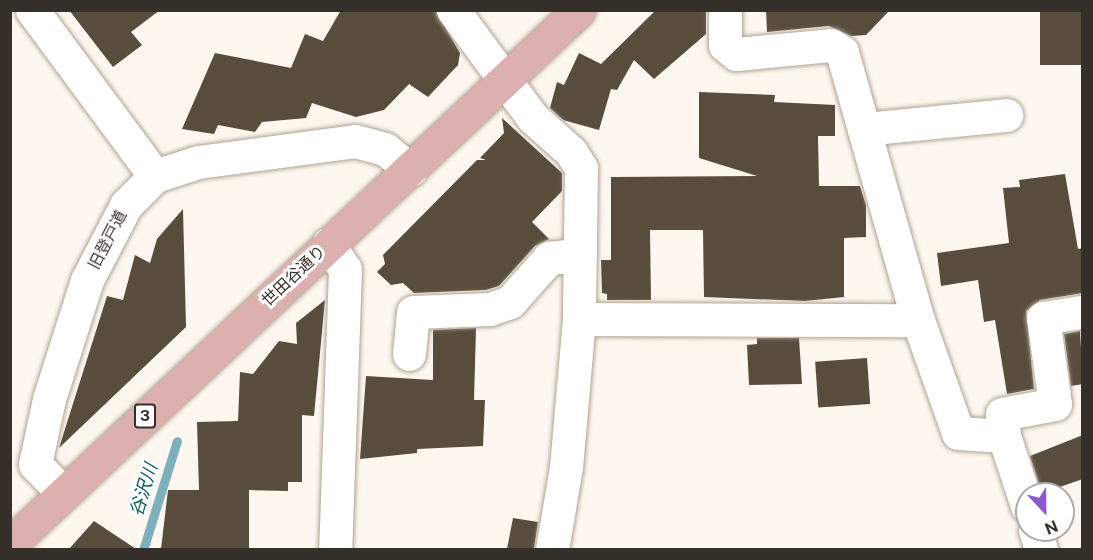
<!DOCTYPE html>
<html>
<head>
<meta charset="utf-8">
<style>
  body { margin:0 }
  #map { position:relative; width:1093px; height:560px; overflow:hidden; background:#fdf7f0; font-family:"Public Sans","Noto Sans JP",sans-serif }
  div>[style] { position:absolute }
  .stream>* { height:9px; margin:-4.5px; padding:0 4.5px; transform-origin:4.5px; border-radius:4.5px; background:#7ab1bd }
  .building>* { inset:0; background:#584d3d; transform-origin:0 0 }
  .roads { filter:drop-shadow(0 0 2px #afa390) drop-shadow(0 0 2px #afa390) }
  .minor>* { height:33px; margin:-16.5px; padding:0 16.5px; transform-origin:16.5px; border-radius:16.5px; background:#fff }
  .major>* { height:33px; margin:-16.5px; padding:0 16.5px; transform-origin:16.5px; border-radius:16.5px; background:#dcb0af }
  span { translate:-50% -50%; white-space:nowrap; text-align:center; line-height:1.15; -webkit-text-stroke:6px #fff; paint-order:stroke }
  .shield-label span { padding:2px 4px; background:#fff; border:2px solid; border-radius:4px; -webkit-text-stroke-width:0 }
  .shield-label { font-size:15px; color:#342f28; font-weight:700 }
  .street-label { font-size:16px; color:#342f28 }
  .water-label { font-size:18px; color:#065865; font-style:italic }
  .frame { position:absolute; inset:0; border:12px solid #342f28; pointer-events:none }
  .north { position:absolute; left:1015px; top:482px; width:60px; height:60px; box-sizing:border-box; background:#fff; border:2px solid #aeaca9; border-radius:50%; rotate:158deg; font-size:16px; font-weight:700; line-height:24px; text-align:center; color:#342f28 }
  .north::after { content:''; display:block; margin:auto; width:21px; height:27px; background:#8a58d1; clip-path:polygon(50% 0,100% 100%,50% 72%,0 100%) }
</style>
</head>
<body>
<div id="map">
  <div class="stream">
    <i style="left:143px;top:550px;width:114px;rotate:-72.7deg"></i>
  </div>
  <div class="building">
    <i style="clip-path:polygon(69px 10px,160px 10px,131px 32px,142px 45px,113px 67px)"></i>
    <i style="clip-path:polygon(341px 10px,435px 10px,460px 53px,458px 65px,428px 97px,409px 84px,384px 110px,356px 117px,312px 103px,306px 118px,262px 122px,255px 132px,218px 125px,214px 134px,182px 129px,215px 53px,291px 68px,305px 34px,323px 41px)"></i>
    <i style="clip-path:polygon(656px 10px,706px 10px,706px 34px,654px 79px,634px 60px,617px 90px,611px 89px,599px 130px,563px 120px,550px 108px,557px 82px,564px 85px,579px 53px,601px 64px)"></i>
    <i style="clip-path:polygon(766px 10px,890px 10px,866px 35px,851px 36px,829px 26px,767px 32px)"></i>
    <i style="left:1040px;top:10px;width:43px;height:55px"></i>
    <i style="clip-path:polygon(699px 92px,775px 95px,774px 102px,835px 105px,835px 136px,818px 136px,819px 186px,860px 186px,866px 205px,866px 237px,844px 238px,844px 297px,805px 301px,704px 297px,703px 230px,650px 230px,651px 300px,607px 300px,607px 294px,602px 293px,601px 260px,611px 260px,611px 177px,757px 176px,699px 158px)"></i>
    <i style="clip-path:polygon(502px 118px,562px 173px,562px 191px,532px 222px,549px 239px,535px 246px,499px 286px,486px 290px,414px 293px,403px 283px,391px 285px,377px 272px,385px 264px,383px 255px,477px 160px,486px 160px,480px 158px,504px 133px)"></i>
    <i style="clip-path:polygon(1065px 174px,1078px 249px,1083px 248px,1083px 293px,1040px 300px,1026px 311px,1034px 389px,1007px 394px,995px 320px,984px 322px,978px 280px,941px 286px,937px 253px,1009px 243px,1003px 188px,1020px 187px,1019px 180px)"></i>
    <i style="clip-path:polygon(183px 209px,186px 327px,59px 448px,107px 296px,123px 300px,135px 255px,150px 263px,157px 239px)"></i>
    <i style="clip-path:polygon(325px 300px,314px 416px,302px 415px,302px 482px,288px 482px,288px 491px,249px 490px,249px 549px,161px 549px,168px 490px,199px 490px,197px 422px,238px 421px,240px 372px,253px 374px,279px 341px,297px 344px,296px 323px)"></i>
    <i style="clip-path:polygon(476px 328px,474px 400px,485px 400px,483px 446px,417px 449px,417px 453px,360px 459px,366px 376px,433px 380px,433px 330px)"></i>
    <i style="clip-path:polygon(1080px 331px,1083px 384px,1071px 386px,1064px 334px)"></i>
    <i style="clip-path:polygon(757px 338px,799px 338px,802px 384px,749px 385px,747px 345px,757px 344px)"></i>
    <i style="left:867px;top:358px;width:46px;height:52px;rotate:86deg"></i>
    <i style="clip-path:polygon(1083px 435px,1083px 479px,1042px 493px,1030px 456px)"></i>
    <i style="clip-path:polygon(513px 518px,538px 522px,534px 549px,507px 549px)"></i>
    <i style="clip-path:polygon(94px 521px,136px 549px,69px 549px)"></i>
  </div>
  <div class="roads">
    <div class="minor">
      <i style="left:32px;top:10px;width:207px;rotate:53.5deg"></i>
      <i style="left:453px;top:10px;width:134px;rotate:53.5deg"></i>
      <i style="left:533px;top:118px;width:51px;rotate:41.8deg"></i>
      <i style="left:571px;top:152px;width:19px;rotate:58deg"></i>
      <i style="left:581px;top:168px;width:151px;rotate:90.8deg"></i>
      <i style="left:579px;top:319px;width:149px;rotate:95deg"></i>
      <i style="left:566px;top:467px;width:84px;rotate:99.6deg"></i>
      <i style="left:725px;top:10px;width:35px;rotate:90deg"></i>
      <i style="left:725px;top:45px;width:14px;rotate:39deg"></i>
      <i style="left:736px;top:54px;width:95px;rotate:-5.4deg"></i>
      <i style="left:831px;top:45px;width:13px;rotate:32deg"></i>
      <i style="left:842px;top:52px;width:279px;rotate:74.2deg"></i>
      <i style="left:918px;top:320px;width:120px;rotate:70.5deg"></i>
      <i style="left:958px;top:433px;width:46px;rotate:3.7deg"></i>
      <i style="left:1004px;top:436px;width:74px;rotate:71.8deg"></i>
      <i style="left:864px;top:129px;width:143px;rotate:-5.6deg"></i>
      <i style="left:328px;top:244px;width:30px;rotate:56deg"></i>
      <i style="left:345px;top:269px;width:281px;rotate:92deg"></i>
      <i style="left:579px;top:319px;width:339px;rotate:0.2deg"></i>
      <i style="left:409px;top:354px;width:42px;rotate:-84.6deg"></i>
      <i style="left:413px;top:312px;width:77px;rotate:-2.2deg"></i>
      <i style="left:490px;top:309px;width:21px;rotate:-19deg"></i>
      <i style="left:510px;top:302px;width:59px;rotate:-48.4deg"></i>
      <i style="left:549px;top:258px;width:31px;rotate:-6deg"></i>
      <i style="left:1004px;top:436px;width:22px;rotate:-95deg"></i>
      <i style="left:1002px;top:414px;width:54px;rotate:-10.7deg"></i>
      <i style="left:1055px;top:404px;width:87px;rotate:-97.9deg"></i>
      <i style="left:1043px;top:318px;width:39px;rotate:-9deg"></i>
      <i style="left:63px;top:493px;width:40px;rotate:-134deg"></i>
      <i style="left:35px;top:464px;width:66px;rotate:-77.8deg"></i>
      <i style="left:49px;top:399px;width:125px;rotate:-72.3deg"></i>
      <i style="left:87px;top:280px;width:85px;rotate:-62.5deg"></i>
      <i style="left:126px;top:205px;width:41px;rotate:-45deg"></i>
      <i style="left:155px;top:176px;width:45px;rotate:-18deg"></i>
      <i style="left:198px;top:162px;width:158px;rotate:-7.6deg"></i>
      <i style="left:355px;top:141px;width:31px;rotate:15deg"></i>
      <i style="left:385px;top:149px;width:33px;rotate:39deg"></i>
      <i style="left:1035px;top:530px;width:21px;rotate:73deg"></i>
    </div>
    <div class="major">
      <i style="left:10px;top:544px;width:780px;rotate:-43.18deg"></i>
    </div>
  </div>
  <div class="shield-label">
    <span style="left:145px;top:416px">3</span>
  </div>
  <div class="street-label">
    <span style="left:108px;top:240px;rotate:-63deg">旧登戸道</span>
    <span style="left:294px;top:276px;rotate:-43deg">世田谷通り</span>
  </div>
  <div class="water-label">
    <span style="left:144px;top:490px;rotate:-73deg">谷沢川</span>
  </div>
  <div class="frame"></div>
  <div class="north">N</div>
</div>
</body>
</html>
